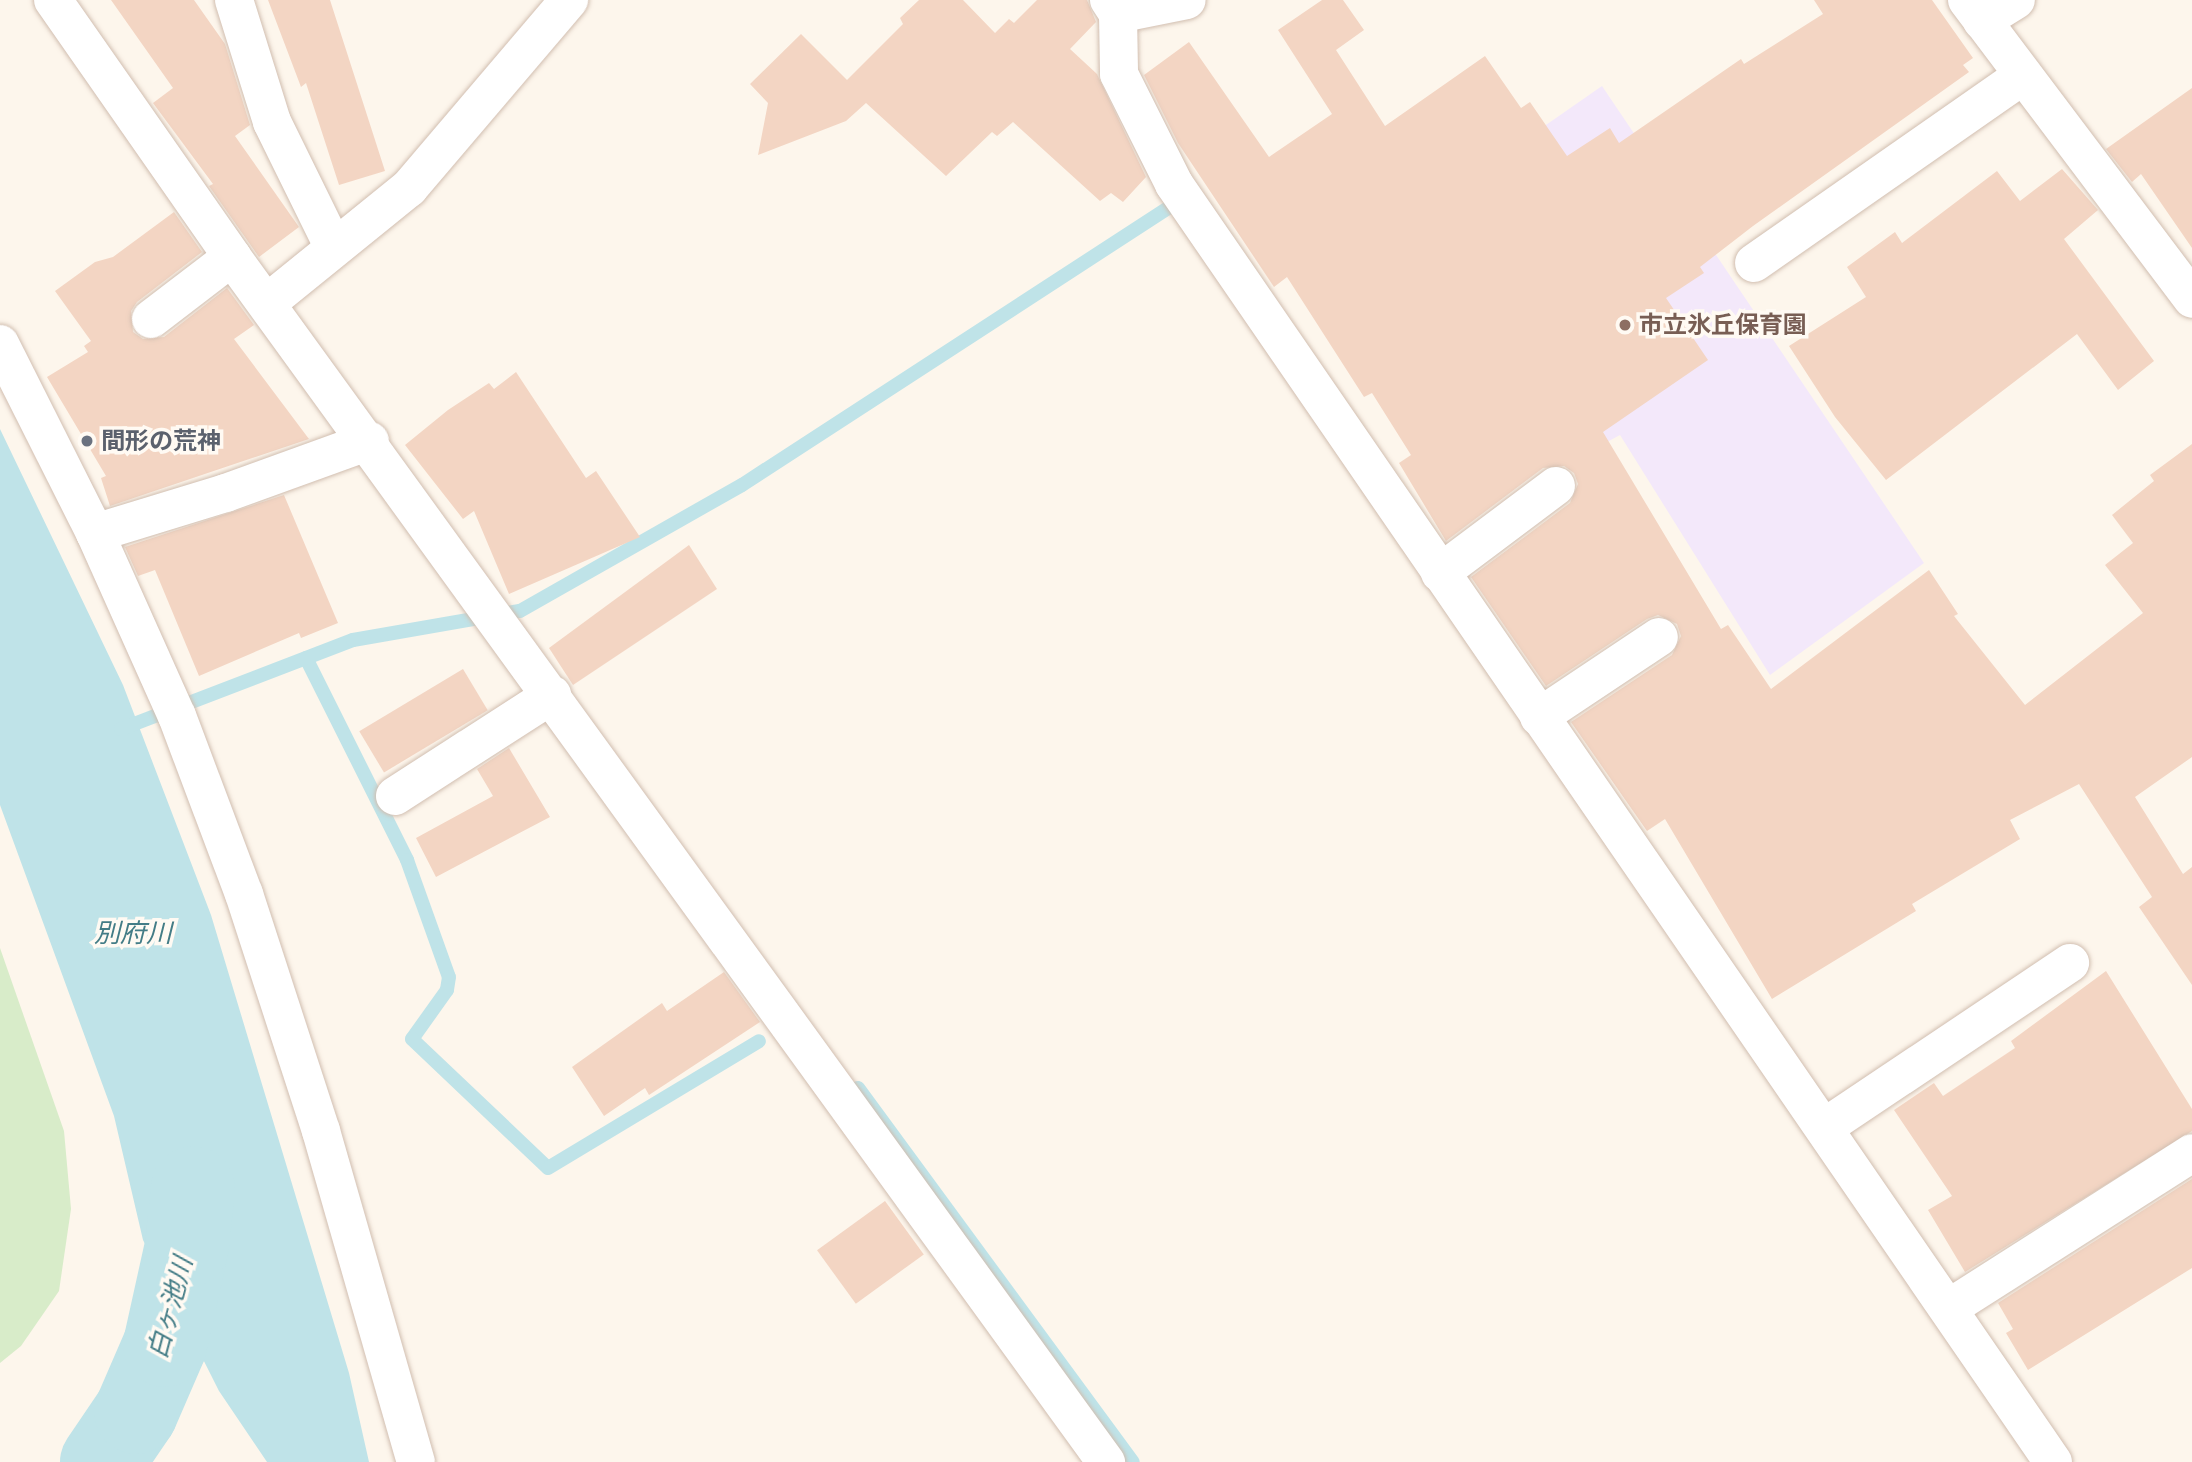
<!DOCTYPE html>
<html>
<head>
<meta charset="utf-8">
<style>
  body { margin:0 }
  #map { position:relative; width:2192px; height:1462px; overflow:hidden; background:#fdf6ec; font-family:Poppins,"Noto Sans JP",sans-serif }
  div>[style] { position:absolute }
  .education>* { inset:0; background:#f3e8fa }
  .green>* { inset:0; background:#d8ecc9 }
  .water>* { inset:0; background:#bfe3e8 }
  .stream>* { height:14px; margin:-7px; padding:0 7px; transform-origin:7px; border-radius:7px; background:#bfe3e8 }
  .river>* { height:84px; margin:-42px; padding:0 42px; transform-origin:42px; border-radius:42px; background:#bfe3e8 }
  .building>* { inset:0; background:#f3d5c3; transform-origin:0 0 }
  .roads { filter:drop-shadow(0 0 2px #d1beb0) drop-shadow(0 0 2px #d1beb0) }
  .minor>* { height:38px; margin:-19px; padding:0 19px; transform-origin:19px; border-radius:19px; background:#fff }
  .dots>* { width:19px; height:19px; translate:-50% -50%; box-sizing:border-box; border:4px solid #fffaf3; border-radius:50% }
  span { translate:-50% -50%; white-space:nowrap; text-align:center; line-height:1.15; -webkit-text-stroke:7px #fffaf3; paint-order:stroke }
  .education-label { font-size:24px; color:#785e54; font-weight:700 }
  .left { translate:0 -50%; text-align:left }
  .worship-label { font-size:24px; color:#5b616d; font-weight:700 }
  .water-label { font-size:26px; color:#437c86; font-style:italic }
</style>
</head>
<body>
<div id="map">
  <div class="education">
    <i style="clip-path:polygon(1602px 86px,1924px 563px,1770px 675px,1620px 435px,1574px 460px,1415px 216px)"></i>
  </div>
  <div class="green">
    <i style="clip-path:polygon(0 948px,64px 1131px,71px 1209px,59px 1291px,21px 1346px,0 1363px)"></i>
  </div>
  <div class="water">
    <i style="clip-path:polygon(0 429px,123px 685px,211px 915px,349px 1373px,369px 1462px,267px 1462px,219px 1391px,143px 1240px,114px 1116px,0 805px)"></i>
  </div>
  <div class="stream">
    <i style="left:306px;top:658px;width:226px;rotate:63.4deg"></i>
    <i style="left:407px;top:860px;width:124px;rotate:70.3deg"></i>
    <i style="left:449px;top:977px;width:13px;rotate:99deg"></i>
    <i style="left:447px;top:990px;width:60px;rotate:125.5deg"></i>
    <i style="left:412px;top:1039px;width:187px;rotate:43.5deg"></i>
    <i style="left:548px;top:1168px;width:246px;rotate:-31deg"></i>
    <i style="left:121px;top:729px;width:248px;rotate:-21deg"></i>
    <i style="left:353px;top:640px;width:169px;rotate:-9.9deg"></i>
    <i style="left:520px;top:611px;width:255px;rotate:-29.6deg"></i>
    <i style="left:742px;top:485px;width:508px;rotate:-33.03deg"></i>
    <i style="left:858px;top:1088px;width:464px;rotate:53.7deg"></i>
  </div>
  <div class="river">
    <i style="left:102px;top:1462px;width:60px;rotate:-55.8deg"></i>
    <i style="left:136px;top:1412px;width:73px;rotate:-66.6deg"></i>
    <i style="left:165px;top:1345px;width:101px;rotate:-77.5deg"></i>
    <i style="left:187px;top:1246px;width:58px;rotate:-84.1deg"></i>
  </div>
  <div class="building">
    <i style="clip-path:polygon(111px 0,194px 0,225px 44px,250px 125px,235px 136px,299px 227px,259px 257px,209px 186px,213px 184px,153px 103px,173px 88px)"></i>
    <i style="clip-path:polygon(268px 0,330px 0,385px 171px,339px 185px,306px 83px,301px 87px)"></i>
    <i style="clip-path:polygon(919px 0,963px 0,995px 33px,1009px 19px,1014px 23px,1037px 0,1087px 0,1096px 22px,1070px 49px,1097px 74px,1146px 177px,1123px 202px,1111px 193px,1100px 201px,1013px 122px,997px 136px,992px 132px,946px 176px,866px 103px,846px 121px,758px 155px,768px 103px,750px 84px,801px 34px,847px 80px,903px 24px,900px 18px)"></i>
    <i style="clip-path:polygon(1322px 0,1343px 0,1364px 30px,1336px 50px,1385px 126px,1485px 56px,1521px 108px,1530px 102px,1567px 156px,1610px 128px,1619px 143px,1741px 59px,1744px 64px,1823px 14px,1814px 0,1932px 0,1973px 58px,1963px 65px,1969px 72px,1753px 226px,1700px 267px,1704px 273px,1666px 298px,1708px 360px,1603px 432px,1721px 629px,1728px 625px,1771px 689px,1929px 570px,1958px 614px,1954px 616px,2025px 705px,2143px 613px,2105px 565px,2133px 543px,2112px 515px,2154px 481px,2150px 475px,2192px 444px,2192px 757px,2135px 797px,2183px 874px,2192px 867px,2192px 985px,2139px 907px,2152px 897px,2079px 784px,2010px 820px,2020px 839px,1912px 904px,1916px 911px,1772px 999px,1665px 819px,1647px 831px,1571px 722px,1672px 655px,1681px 636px,1677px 624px,1658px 615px,1647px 619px,1546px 686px,1471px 577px,1570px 503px,1578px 484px,1574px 473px,1564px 466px,1543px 468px,1446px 541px,1399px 463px,1411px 455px,1372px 393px,1364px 397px,1287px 277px,1274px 287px,1178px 143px,1144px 75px,1189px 42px,1269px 157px,1332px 114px,1278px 30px)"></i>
    <i style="clip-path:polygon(2192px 88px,2192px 248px,2141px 174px,2132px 182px,2106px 149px)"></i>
    <i style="clip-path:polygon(2062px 169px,2098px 210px,2064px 239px,2154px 361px,2118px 390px,2077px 334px,1886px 480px,1835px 417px,1789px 346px,1866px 297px,1847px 267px,1895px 232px,1902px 243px,1997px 171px,2020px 201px)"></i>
    <i style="clip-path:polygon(174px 212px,202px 252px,137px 302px,131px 311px,133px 332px,143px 339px,164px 337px,227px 288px,254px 325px,234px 339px,309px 439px,110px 506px,101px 478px,106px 476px,47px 377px,88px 352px,84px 346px,91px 341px,55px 291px,95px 262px,113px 257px)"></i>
    <i style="clip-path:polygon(516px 372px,586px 478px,596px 471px,640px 537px,509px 594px,474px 511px,463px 519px,405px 445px,448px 410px,489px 383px,494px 389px)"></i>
    <i style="clip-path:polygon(284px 495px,338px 623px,301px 638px,299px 633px,199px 676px,155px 570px,138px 576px,125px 547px)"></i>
    <i style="clip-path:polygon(689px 545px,717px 589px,573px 685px,549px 648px)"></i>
    <i style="left:463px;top:669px;width:48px;height:121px;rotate:59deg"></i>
    <i style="clip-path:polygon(509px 748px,550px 817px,436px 877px,416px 838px,493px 796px,477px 769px)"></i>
    <i style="clip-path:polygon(2106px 971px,2192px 1109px,2192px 1131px,1965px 1272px,1928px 1210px,1952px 1196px,1894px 1110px,1934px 1083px,1943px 1096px,2015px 1048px,2011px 1041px)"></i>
    <i style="clip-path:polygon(724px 972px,760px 1022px,649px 1095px,645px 1088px,604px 1116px,572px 1067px,662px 1003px,667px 1011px)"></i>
    <i style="clip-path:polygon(2192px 1179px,2192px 1268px,2028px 1370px,2006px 1333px,2013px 1329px,1998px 1303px)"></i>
    <i style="left:885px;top:1201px;width:66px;height:84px;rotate:54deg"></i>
  </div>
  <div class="roads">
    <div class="minor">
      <i style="left:53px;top:0;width:313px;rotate:55.1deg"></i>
      <i style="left:232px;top:257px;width:1489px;rotate:54.05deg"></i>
      <i style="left:234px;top:0;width:128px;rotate:72.7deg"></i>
      <i style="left:272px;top:122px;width:138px;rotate:63.8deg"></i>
      <i style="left:1109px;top:0;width:17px;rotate:57deg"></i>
      <i style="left:1118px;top:14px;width:60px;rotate:89deg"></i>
      <i style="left:1119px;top:74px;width:123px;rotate:63.4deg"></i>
      <i style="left:1174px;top:184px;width:1551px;rotate:55.48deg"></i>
      <i style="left:1967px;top:0;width:374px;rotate:53deg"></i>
      <i style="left:1118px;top:14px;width:70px;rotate:-11.5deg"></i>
      <i style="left:1982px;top:21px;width:40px;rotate:-32deg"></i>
      <i style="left:1754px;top:263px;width:328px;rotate:-34.9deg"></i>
      <i style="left:267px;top:303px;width:183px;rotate:-39deg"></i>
      <i style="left:409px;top:188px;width:247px;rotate:-49.6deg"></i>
      <i style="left:151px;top:319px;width:102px;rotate:-37.4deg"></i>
      <i style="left:0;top:344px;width:212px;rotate:63.3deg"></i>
      <i style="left:95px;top:533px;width:201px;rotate:65.9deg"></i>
      <i style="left:177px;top:716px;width:190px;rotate:69.4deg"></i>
      <i style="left:244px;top:894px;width:249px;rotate:72deg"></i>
      <i style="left:321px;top:1131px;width:344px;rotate:74deg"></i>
      <i style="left:95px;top:533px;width:137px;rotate:-17deg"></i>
      <i style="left:226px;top:493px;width:153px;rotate:-19.9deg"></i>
      <i style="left:1440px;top:573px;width:145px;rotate:-36.9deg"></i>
      <i style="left:1539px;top:717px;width:144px;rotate:-33.7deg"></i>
      <i style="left:395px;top:796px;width:187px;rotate:-32.8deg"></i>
      <i style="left:1825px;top:1127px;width:295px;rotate:-33.8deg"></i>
      <i style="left:1949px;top:1308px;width:288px;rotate:-32.5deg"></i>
    </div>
  </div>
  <div class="dots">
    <i style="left:1625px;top:325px;background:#8d6e63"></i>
    <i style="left:87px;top:441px;background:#6b7280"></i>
  </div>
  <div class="education-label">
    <span class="left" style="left:1639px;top:325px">市立氷丘保育園</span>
  </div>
  <div class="worship-label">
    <span class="left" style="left:101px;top:441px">間形の荒神</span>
  </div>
  <div class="water-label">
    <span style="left:133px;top:934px">別府川</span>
    <span style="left:171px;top:1308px;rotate:-75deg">白ヶ池川</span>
  </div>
</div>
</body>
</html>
